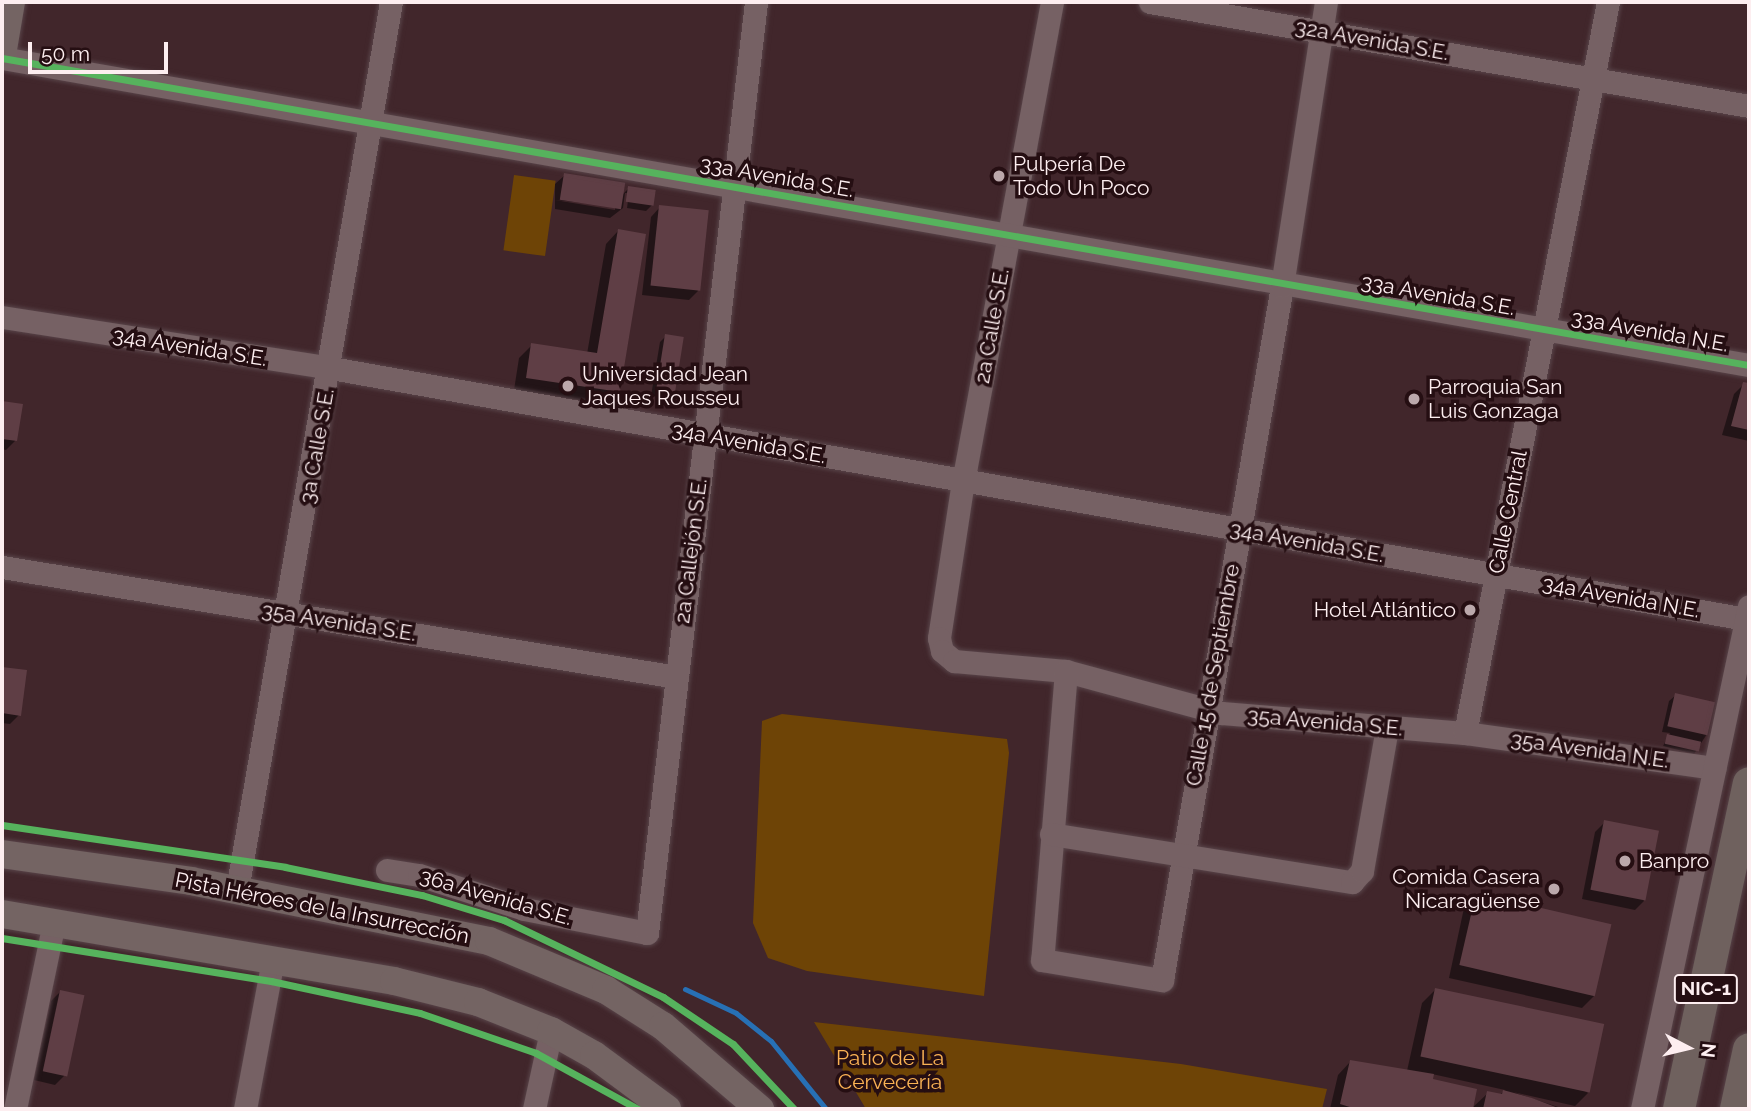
<!DOCTYPE html>
<html>
<head>
<meta charset="utf-8">
<style>
  body { margin:0 }
  #map { position:relative; width:1751px; height:1111px; overflow:hidden; background:#41262b; font-family:Raleway,sans-serif }
  div>[style] { position:absolute }
  .green>* { inset:0; background:#6e4406; transform-origin:0 0 }
  .shadow>* { inset:0; background:#0007 }
  .stream>* { height:5px; margin:-2.5px; padding:0 2.5px; transform-origin:2.5px; border-radius:2.5px; background:#2770b5 }
  .building>* { inset:0; background:#5f3e45; transform-origin:0 0 }
  .roads { filter:drop-shadow(0 0 2px #584449) drop-shadow(0 0 2px #584449) }
  .minor>* { height:23px; margin:-11.5px; padding:0 11.5px; transform-origin:11.5px; border-radius:11.5px; background:#766164 }
  .major>* { height:28px; margin:-14px; padding:0 14px; transform-origin:14px; border-radius:14px; background:#746463 }
  .highway>* { height:32px; margin:-16px; padding:0 16px; transform-origin:16px; border-radius:16px; background:#6f615e }
  .cycleway>* { height:7px; margin:-3.5px; padding:0 3.5px; transform-origin:3.5px; border-radius:3.5px; background:#56b35d }
  .dots>* { width:19px; height:19px; translate:-50% -50%; box-sizing:border-box; border:4px solid #250e12; border-radius:50% }
  span { translate:-50% -50%; white-space:nowrap; text-align:center; line-height:1.15; -webkit-text-stroke:7px #250e12; paint-order:stroke }
  .shield-label span { padding:2px 5px; background:#250e12; border:2px solid; border-radius:5px; -webkit-text-stroke-width:0 }
  .shield-label { font-size:19px; color:#fdeef0; font-weight:700 }
  .street-label { font-size:21px; color:#fdeef0 }
  .poi-label { font-size:21px; color:#fdeef0 }
  .left { translate:0 -50%; text-align:left }
  .right { translate:-100% -50%; text-align:right }
  .park-label { font-size:21px; color:#fab254 }
  .frame { position:absolute; inset:0; border:4px solid #fdeef0; pointer-events:none }
  .north { position:absolute; left:1653px; top:1013px; width:70px; height:70px; -webkit-text-stroke:5px #250e12; paint-order:stroke; rotate:97deg; font-size:19px; font-weight:700; line-height:28px; text-align:center; color:#fdeef0 }
  .north::after { content:''; display:block; margin:auto; width:24px; height:32px; background:#fdeef0; clip-path:polygon(50% 0,100% 100%,50% 72%,0 100%) }
  .scale { position:absolute; left:28px; top:42px; width:140px; height:32px; box-sizing:border-box; border:4px solid #fdeef0; border-top:0; padding-left:9px; font-size:21px; line-height:24px; white-space:nowrap; color:#fdeef0; -webkit-text-stroke:5px #250e12; paint-order:stroke }
</style>
</head>
<body>
<div id="map">
  <div class="green">
    <i style="left:514px;top:175px;width:42px;height:76px;rotate:8deg"></i>
    <i style="clip-path:polygon(782px 714px,1007px 739px,1009px 753px,984px 996px,807px 971px,768px 958px,753px 923px,762px 721px)"></i>
    <i style="clip-path:polygon(814px 1022px,1181px 1064px,1327px 1089px,1322px 1109px,866px 1109px)"></i>
  </div>
  <div class="shadow">
    <i style="clip-path:polygon(565px 175px,622px 195px,629px 188px,652px 205px,646px 211px,627px 208px,629px 193px,625px 193px,623px 208px,610px 218px,555px 209px,555px 200px,615px 210px,615px 206px,555px 200px,555px 184px)"></i>
    <i style="clip-path:polygon(660px 207px,698px 291px,689px 300px,642px 295px,651px 217px)"></i>
    <i style="clip-path:polygon(618px 231px,618px 392px,605px 404px,514px 390px,519px 358px,532px 345px,587px 354px,606px 244px)"></i>
    <i style="clip-path:polygon(666px 336px,674px 392px,668px 398px,651px 396px,660px 342px)"></i>
    <i style="clip-path:polygon(1744px 384px,1749px 385px,1749px 441px,1722px 435px,1734px 394px)"></i>
    <i style="clip-path:polygon(2px 402px,21px 406px,15px 441px,6px 450px,2px 449px)"></i>
    <i style="clip-path:polygon(2px 669px,25px 672px,19px 715px,10px 724px,2px 723px)"></i>
    <i style="clip-path:polygon(1676px 695px,1707px 734px,1694px 754px,1663px 746px,1670px 733px,1662px 732px,1669px 701px)"></i>
    <i style="clip-path:polygon(1605px 822px,1644px 901px,1635px 910px,1582px 899px,1595px 832px)"></i>
    <i style="clip-path:polygon(1477px 895px,1595px 995px,1582px 1008px,1449px 978px,1464px 908px)"></i>
    <i style="clip-path:polygon(1435px 990px,1588px 1093px,1575px 1106px,1513px 1092px,1564px 1109px,1471px 1109px,1488px 1093px,1500px 1095px,1505px 1090px,1432px 1074px,1431px 1080px,1475px 1090px,1471px 1109px,1330px 1109px,1338px 1075px,1350px 1062px,1407px 1071px,1422px 1003px)"></i>
    <i style="clip-path:polygon(60px 992px,65px 1075px,55px 1085px,34px 1080px,51px 1001px)"></i>
  </div>
  <div class="stream">
    <i style="left:685px;top:989px;width:56px;rotate:25.2deg"></i>
    <i style="left:736px;top:1013px;width:45px;rotate:38.7deg"></i>
    <i style="left:771px;top:1041px;width:87px;rotate:51deg"></i>
  </div>
  <div class="building">
    <i style="left:564px;top:173px;width:62px;height:27px;rotate:9deg"></i>
    <i style="left:628px;top:186px;width:28px;height:16px;rotate:8deg"></i>
    <i style="left:659px;top:205px;width:50px;height:81px;rotate:6deg"></i>
    <i style="clip-path:polygon(618px 229px,646px 234px,620px 392px,526px 378px,531px 343px,597px 353px)"></i>
    <i style="left:665px;top:334px;width:19px;height:57px;rotate:9deg"></i>
    <i style="clip-path:polygon(1743px 382px,1749px 383px,1749px 430px,1731px 426px)"></i>
    <i style="clip-path:polygon(2px 401px,23px 404px,17px 441px,2px 439px)"></i>
    <i style="clip-path:polygon(2px 667px,27px 670px,21px 716px,2px 713px)"></i>
    <i style="left:1675px;top:693px;width:41px;height:34px;rotate:13deg"></i>
    <i style="left:1667px;top:734px;width:35px;height:10px;rotate:13deg"></i>
    <i style="left:1604px;top:820px;width:56px;height:71px;rotate:11deg"></i>
    <i style="left:1476px;top:893px;width:139px;height:74px;rotate:13deg"></i>
    <i style="left:1435px;top:988px;width:173px;height:70px;rotate:12deg"></i>
    <i style="left:60px;top:990px;width:25px;height:83px;rotate:12deg"></i>
    <i style="clip-path:polygon(1350px 1060px,1434px 1074px,1433px 1079px,1477px 1089px,1473px 1109px,1356px 1109px,1340px 1104px)"></i>
    <i style="clip-path:polygon(1503px 1090px,1532px 1098px,1561px 1109px,1483px 1109px,1487px 1091px,1502px 1094px)"></i>
  </div>
  <div class="roads">
    <div class="minor">
      <i style="left:1052px;top:2px;width:487px;rotate:100.5deg"></i>
      <i style="left:963px;top:481px;width:159px;rotate:98.7deg"></i>
      <i style="left:939px;top:638px;width:13px;rotate:77deg"></i>
      <i style="left:942px;top:651px;width:16px;rotate:40deg"></i>
      <i style="left:954px;top:661px;width:112px;rotate:5.1deg"></i>
      <i style="left:1066px;top:671px;width:161px;rotate:15.2deg"></i>
      <i style="left:1221px;top:713px;width:245px;rotate:4.7deg"></i>
      <i style="left:1465px;top:733px;width:252px;rotate:8deg"></i>
      <i style="left:1150px;top:2px;width:608px;rotate:9.85deg"></i>
      <i style="left:2px;top:58px;width:1774px;rotate:9.97deg"></i>
      <i style="left:2px;top:317px;width:333px;rotate:8.8deg"></i>
      <i style="left:331px;top:368px;width:1437px;rotate:10.06deg"></i>
      <i style="left:2px;top:567px;width:684px;rotate:9.26deg"></i>
      <i style="left:1066px;top:671px;width:290px;rotate:94.7deg"></i>
      <i style="left:1042px;top:960px;width:122px;rotate:9.5deg"></i>
      <i style="left:1162px;top:980px;width:704px;rotate:-80.19deg"></i>
      <i style="left:1282px;top:286px;width:287px;rotate:-81.2deg"></i>
      <i style="left:1465px;top:733px;width:745px;rotate:-78.93deg"></i>
      <i style="left:1051px;top:834px;width:305px;rotate:9.1deg"></i>
      <i style="left:1352px;top:882px;width:15px;rotate:-48deg"></i>
      <i style="left:1362px;top:871px;width:145px;rotate:-80.1deg"></i>
      <i style="left:387px;top:870px;width:32px;rotate:9deg"></i>
      <i style="left:419px;top:875px;width:110px;rotate:17.9deg"></i>
      <i style="left:524px;top:909px;width:125px;rotate:11deg"></i>
      <i style="left:647px;top:933px;width:937px;rotate:-83.32deg"></i>
      <i style="left:237px;top:890px;width:901px;rotate:-80.16deg"></i>
      <i style="left:15px;top:1109px;width:191px;rotate:-78.2deg"></i>
      <i style="left:245px;top:1109px;width:153px;rotate:-79.4deg"></i>
      <i style="left:534px;top:1109px;width:80px;rotate:-77.7deg"></i>
      <i style="left:1642px;top:1109px;width:514px;rotate:-77.99deg"></i>
    </div>
    <div class="major">
      <i style="left:2px;top:55px;width:54px;rotate:-80.4deg"></i>
      <i style="left:2px;top:854px;width:191px;rotate:8.1deg"></i>
      <i style="left:191px;top:881px;width:304px;rotate:11.4deg"></i>
      <i style="left:489px;top:941px;width:127px;rotate:22.7deg"></i>
      <i style="left:606px;top:990px;width:67px;rotate:32.3deg"></i>
      <i style="left:663px;top:1026px;width:128px;rotate:40.6deg"></i>
      <i style="left:2px;top:914px;width:398px;rotate:9.7deg"></i>
      <i style="left:394px;top:981px;width:87px;rotate:14deg"></i>
      <i style="left:478px;top:1002px;width:79px;rotate:21.7deg"></i>
      <i style="left:551px;top:1031px;width:49px;rotate:29.2deg"></i>
      <i style="left:594px;top:1055px;width:91px;rotate:36.5deg"></i>
    </div>
    <div class="highway">
      <i style="left:1679px;top:1109px;width:333px;rotate:-77.9deg"></i>
      <i style="left:1736px;top:1109px;width:61px;rotate:-77.8deg"></i>
    </div>
  </div>
  <div class="cycleway">
    <i style="left:2px;top:58px;width:1774px;rotate:9.97deg"></i>
    <i style="left:2px;top:825px;width:286px;rotate:8.4deg"></i>
    <i style="left:285px;top:867px;width:140px;rotate:11.6deg"></i>
    <i style="left:422px;top:895px;width:86px;rotate:17deg"></i>
    <i style="left:504px;top:920px;width:177px;rotate:25.8deg"></i>
    <i style="left:663px;top:997px;width:84px;rotate:33.9deg"></i>
    <i style="left:733px;top:1044px;width:89px;rotate:46.8deg"></i>
    <i style="left:2px;top:938px;width:272px;rotate:9.1deg"></i>
    <i style="left:271px;top:981px;width:152px;rotate:12.1deg"></i>
    <i style="left:420px;top:1013px;width:123px;rotate:19deg"></i>
    <i style="left:536px;top:1053px;width:116px;rotate:28.8deg"></i>
  </div>
  <div class="dots">
    <i style="left:999px;top:176px;background:#bba8ab"></i>
    <i style="left:568px;top:386px;background:#bba8ab"></i>
    <i style="left:1414px;top:399px;background:#bba8ab"></i>
    <i style="left:1470px;top:610px;background:#bba8ab"></i>
    <i style="left:1625px;top:861px;background:#bba8ab"></i>
    <i style="left:1554px;top:889px;background:#bba8ab"></i>
  </div>
  <div class="shield-label">
    <span style="left:1706px;top:989px">NIC-1</span>
  </div>
  <div class="street-label">
    <span style="left:1372px;top:40px;rotate:10deg">32a Avenida S.E.</span>
    <span style="left:777px;top:177px;rotate:10deg">33a Avenida S.E.</span>
    <span style="left:1438px;top:295px;rotate:10deg">33a Avenida S.E.</span>
    <span style="left:992px;top:326px;rotate:-80deg">2a Calle S.E.</span>
    <span style="left:1650px;top:331px;rotate:10deg">33a Avenida N.E.</span>
    <span style="left:190px;top:347px;rotate:9deg">34a Avenida S.E.</span>
    <span style="left:749px;top:443px;rotate:10deg">34a Avenida S.E.</span>
    <span style="left:317px;top:446px;rotate:-80deg">3a Calle S.E.</span>
    <span style="left:1508px;top:512px;rotate:-79deg">Calle Central</span>
    <span style="left:1307px;top:542px;rotate:10deg">34a Avenida S.E.</span>
    <span style="left:691px;top:551px;rotate:-83deg">2a Callejón S.E.</span>
    <span style="left:1621px;top:597px;rotate:10deg">34a Avenida N.E.</span>
    <span style="left:339px;top:622px;rotate:9deg">35a Avenida S.E.</span>
    <span style="left:1213px;top:675px;rotate:-80deg">Calle 15 de Septiembre</span>
    <span style="left:1325px;top:722px;rotate:5deg">35a Avenida S.E.</span>
    <span style="left:1590px;top:750px;rotate:8deg">35a Avenida N.E.</span>
    <span style="left:496px;top:897px;rotate:16deg">36a Avenida S.E.</span>
    <span style="left:322px;top:908px;rotate:11deg">Pista Héroes de la Insurrección</span>
  </div>
  <div class="poi-label">
    <span class="left" style="left:1013px;top:176px">Pulpería De<br>Todo Un Poco</span>
    <span class="left" style="left:582px;top:386px">Universidad Jean<br>Jaques Rousseu</span>
    <span class="left" style="left:1428px;top:399px">Parroquia San<br>Luis Gonzaga</span>
    <span class="right" style="left:1456px;top:610px">Hotel Atlántico</span>
    <span class="left" style="left:1639px;top:861px">Banpro</span>
    <span class="right" style="left:1540px;top:889px">Comida Casera<br>Nicaragüense</span>
  </div>
  <div class="park-label">
    <span style="left:890px;top:1070px">Patio de La<br>Cervecería</span>
  </div>
  <div class="frame"></div>
  <div class="north">N</div>
  <div class="scale">50 m</div>
</div>
</body>
</html>
